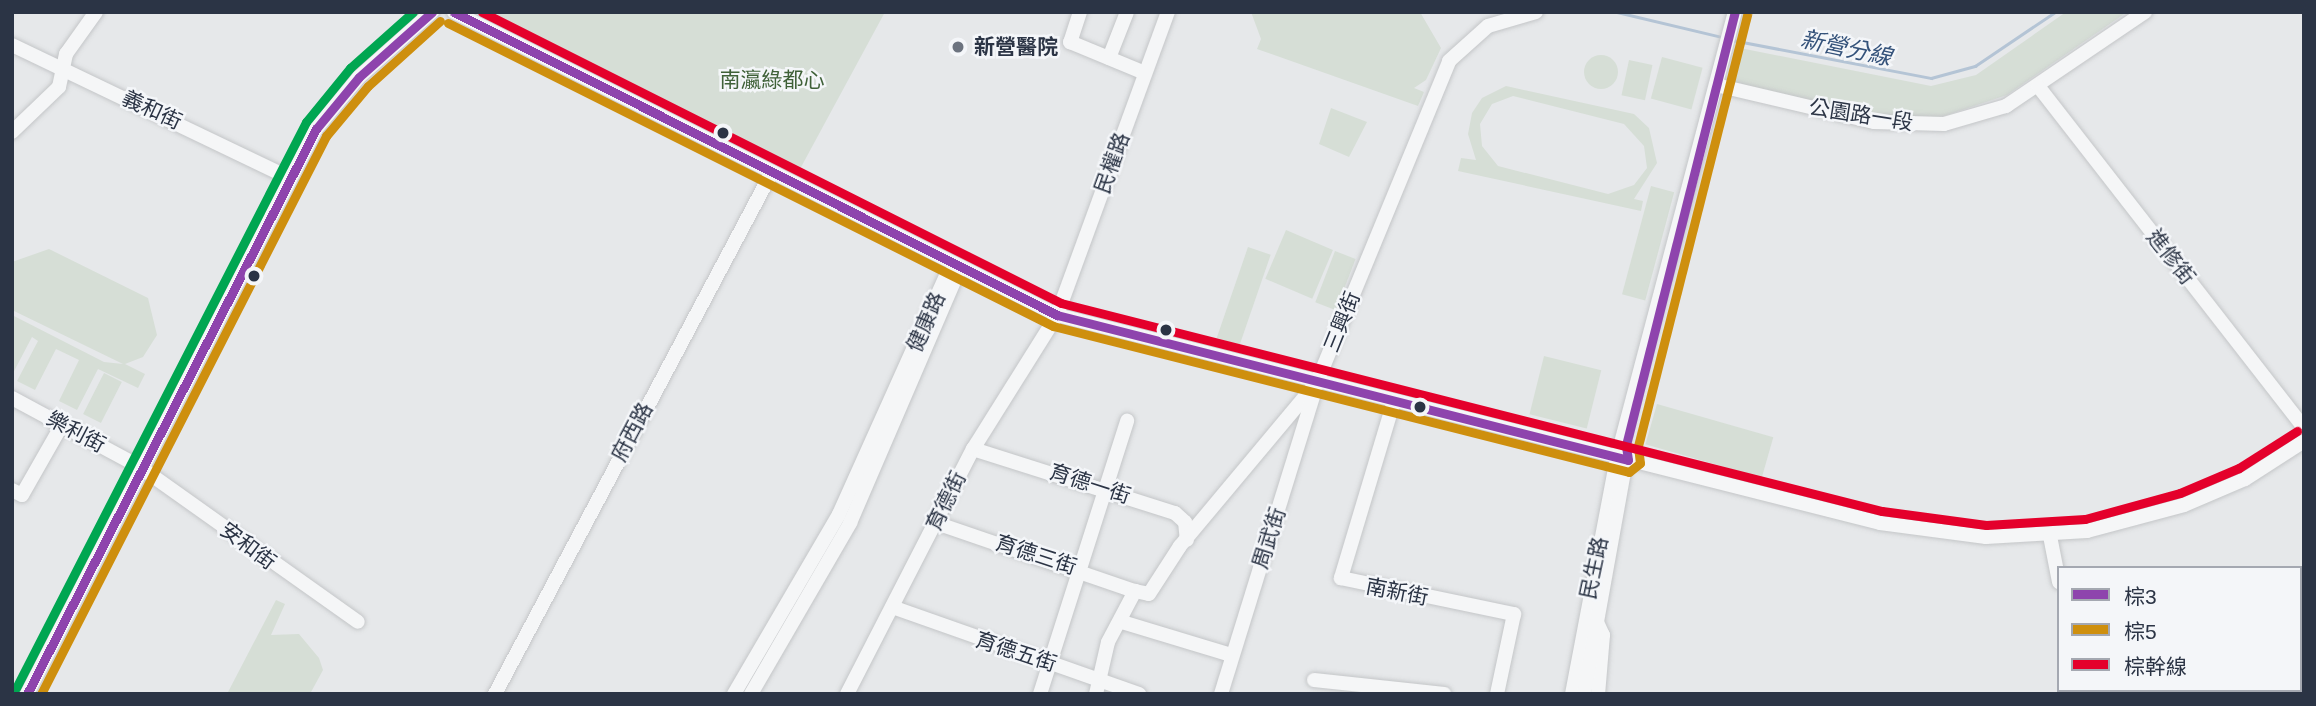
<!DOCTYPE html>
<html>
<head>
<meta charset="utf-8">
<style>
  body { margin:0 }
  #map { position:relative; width:2316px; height:706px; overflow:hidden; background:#e6e8ea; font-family:Arial,"Noto Sans TC",sans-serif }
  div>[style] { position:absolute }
  .green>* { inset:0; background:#d6ded6; transform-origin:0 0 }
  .round { border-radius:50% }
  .stream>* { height:2.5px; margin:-1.25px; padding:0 1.25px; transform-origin:1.25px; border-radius:1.25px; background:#b4c4d5 }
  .roads { filter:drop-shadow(0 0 2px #c4c6c8) drop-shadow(0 0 2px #c4c6c8) }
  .minor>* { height:14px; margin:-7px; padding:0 7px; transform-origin:7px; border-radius:7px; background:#f5f6f7 }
  .bus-1>* { height:9px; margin:-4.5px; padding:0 4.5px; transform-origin:4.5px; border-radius:4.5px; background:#8e44ad }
  .bus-2>* { height:9px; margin:-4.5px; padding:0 4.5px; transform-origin:4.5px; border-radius:4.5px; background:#ce8f0e }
  .bus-3>* { height:9px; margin:-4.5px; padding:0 4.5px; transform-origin:4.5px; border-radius:4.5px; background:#e4002b }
  .bus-4>* { height:9px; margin:-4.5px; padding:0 4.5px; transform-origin:4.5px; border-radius:4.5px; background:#00a651 }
  .dots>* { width:19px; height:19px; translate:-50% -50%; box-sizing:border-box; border:4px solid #f4f6f9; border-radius:50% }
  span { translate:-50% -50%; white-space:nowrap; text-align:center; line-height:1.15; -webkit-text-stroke:5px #f4f6f9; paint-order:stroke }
  .poi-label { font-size:21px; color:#2b3445; font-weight:700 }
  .left { translate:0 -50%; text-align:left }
  .park-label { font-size:21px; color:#3f6138 }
  .street-label { font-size:21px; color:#2b3445 }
  .water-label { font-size:23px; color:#34527a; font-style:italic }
  .frame { position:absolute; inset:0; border:14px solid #2b3445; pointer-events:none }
  .legend { position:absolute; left:2057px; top:566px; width:245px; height:126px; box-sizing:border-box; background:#f4f6f9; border:2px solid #a4a8b1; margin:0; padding:9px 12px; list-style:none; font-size:21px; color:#2b3445 }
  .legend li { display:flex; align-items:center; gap:14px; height:35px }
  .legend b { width:35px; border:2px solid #a4a8b1 }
</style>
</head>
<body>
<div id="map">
  <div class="green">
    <i style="clip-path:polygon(488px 12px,885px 12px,800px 169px)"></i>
    <i style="clip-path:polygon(1251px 12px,1420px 12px,1441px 48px,1426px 80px,1414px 88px,1424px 92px,1418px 106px,1257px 49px,1261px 39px)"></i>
    <i style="clip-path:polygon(2066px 12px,2127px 12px,2007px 95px,1941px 117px,1890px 119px,1726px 81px,1735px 47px,1931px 86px,1976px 75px)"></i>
    <i class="round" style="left:1584px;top:55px;width:34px;height:34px"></i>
    <i style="left:1662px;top:57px;width:42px;height:43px;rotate:15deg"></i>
    <i style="left:1629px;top:60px;width:24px;height:36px;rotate:12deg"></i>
    <i style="clip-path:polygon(evenodd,1506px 86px,1634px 114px,1649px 128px,1657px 163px,1634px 199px,1643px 201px,1641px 211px,1458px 171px,1461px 158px,1476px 160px,1468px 134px,1472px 113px,1482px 98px,1506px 86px,1513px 96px,1624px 124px,1644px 146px,1647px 168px,1634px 185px,1608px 194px,1498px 166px,1482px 146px,1480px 124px,1492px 104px,1513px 96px)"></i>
    <i style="clip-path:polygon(1331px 108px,1367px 122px,1349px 157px,1319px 144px)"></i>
    <i style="left:1651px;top:186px;width:24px;height:112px;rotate:15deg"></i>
    <i style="left:1286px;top:230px;width:51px;height:53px;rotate:23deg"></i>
    <i style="left:1248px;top:247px;width:24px;height:96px;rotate:19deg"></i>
    <i style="clip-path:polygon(49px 249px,148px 298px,157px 335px,143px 357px,125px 364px,145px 374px,138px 388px,98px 369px,77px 410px,59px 401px,79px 360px,56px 349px,35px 390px,17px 381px,38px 341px,32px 337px,12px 375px,12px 315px,104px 362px,123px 364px,12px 310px,12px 262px)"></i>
    <i style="left:1335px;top:251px;width:22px;height:55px;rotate:21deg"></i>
    <i style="left:1544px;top:356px;width:59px;height:60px;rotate:14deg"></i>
    <i style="left:104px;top:373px;width:20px;height:46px;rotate:27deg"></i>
    <i style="left:1657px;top:404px;width:121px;height:42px;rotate:16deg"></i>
    <i style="clip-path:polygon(276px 600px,285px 604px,271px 635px,299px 634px,319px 658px,323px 670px,310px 694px,227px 694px)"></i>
  </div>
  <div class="stream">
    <i style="left:1617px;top:12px;width:108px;rotate:13.4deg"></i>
    <i style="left:1732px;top:40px;width:203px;rotate:10.8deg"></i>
    <i style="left:1931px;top:78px;width:46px;rotate:-15.3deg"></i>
    <i style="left:1975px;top:66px;width:97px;rotate:-34deg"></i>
  </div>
  <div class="roads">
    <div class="minor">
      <i style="left:454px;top:12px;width:675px;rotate:26.68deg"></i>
      <i style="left:1057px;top:315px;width:849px;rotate:14.18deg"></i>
      <i style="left:1880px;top:523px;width:107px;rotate:7.5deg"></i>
      <i style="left:1986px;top:537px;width:101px;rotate:-3.4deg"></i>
      <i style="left:2087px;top:531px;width:100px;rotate:-15deg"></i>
      <i style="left:2184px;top:505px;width:66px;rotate:-23.1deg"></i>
      <i style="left:2245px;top:479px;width:70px;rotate:-32.8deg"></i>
      <i style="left:1080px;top:12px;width:32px;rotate:108deg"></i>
      <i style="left:1070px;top:42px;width:81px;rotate:22.5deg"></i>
      <i style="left:12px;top:45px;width:308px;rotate:25.6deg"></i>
      <i style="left:1109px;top:58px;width:49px;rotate:-68.6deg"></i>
      <i style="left:1716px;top:85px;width:162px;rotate:13.2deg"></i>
      <i style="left:1874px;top:122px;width:70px;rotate:1.6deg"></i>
      <i style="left:1944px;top:124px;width:65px;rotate:-16.2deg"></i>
      <i style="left:2006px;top:106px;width:168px;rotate:-34.1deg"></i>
      <i style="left:2038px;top:86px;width:433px;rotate:52.1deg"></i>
      <i style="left:12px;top:132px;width:65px;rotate:-43.8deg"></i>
      <i style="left:59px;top:87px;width:34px;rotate:-78deg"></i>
      <i style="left:66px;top:54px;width:52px;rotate:-54.5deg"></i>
      <i style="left:12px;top:398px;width:145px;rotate:28.3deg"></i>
      <i style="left:140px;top:467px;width:267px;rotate:35.4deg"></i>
      <i style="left:1394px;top:401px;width:185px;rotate:106.7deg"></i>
      <i style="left:1341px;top:578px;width:177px;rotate:11.8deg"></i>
      <i style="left:1514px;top:614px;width:82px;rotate:102deg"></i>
      <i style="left:973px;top:449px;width:212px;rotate:17.6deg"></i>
      <i style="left:1175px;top:513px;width:13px;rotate:42deg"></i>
      <i style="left:1185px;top:522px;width:18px;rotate:84deg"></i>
      <i style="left:12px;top:490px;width:11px;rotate:27deg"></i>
      <i style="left:22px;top:495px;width:81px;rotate:-60.3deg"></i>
      <i style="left:936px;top:523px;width:210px;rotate:18.9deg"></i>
      <i style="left:2050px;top:536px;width:47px;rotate:78.9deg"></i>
      <i style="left:895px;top:608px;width:259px;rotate:19.4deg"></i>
      <i style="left:1595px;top:618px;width:19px;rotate:65deg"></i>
      <i style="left:1603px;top:635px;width:59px;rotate:94.8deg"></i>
      <i style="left:1122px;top:622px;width:114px;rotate:16.8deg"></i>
      <i style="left:1314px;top:680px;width:131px;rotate:6.1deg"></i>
      <i style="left:2080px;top:690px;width:4px;rotate:76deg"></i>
      <i style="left:2238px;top:690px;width:6px;rotate:45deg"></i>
      <i style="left:27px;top:694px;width:635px;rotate:-62.91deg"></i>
      <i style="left:316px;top:129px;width:67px;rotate:-50.4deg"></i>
      <i style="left:359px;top:77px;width:98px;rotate:-41.7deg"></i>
      <i style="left:495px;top:694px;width:591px;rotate:-62.05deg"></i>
      <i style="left:734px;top:694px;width:208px;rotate:-59.7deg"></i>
      <i style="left:839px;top:514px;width:261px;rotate:-65.8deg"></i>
      <i style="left:946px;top:276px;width:17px;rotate:-33deg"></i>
      <i style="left:751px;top:694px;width:198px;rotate:-59.9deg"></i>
      <i style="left:850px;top:523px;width:279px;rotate:-66.7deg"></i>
      <i style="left:847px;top:694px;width:276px;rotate:-62.8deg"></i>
      <i style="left:973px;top:449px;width:158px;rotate:-57.9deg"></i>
      <i style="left:1057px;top:315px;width:323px;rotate:-69.9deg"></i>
      <i style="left:1040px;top:694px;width:287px;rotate:-72.3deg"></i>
      <i style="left:1096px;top:694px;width:53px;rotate:-77deg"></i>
      <i style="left:1108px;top:642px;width:58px;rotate:-62.1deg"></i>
      <i style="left:1135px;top:591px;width:14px;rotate:12deg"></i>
      <i style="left:1149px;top:594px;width:57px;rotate:-57.1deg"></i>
      <i style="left:1180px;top:546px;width:214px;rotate:-50.1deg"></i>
      <i style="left:1317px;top:382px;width:347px;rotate:-67.6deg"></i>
      <i style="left:1449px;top:61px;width:52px;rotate:-41.9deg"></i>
      <i style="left:1488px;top:26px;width:50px;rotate:-16.3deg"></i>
      <i style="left:1221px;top:694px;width:318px;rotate:-72.8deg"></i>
      <i style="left:1572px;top:694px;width:240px;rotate:-79.2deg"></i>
      <i style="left:1617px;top:458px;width:461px;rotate:-75.2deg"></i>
      <i style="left:1584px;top:694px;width:244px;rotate:-79.8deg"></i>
    </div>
  </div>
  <div class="bus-1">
    <i style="left:454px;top:12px;width:675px;rotate:26.68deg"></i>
    <i style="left:1057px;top:315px;width:589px;rotate:14.25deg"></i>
    <i style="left:1628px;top:460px;width:15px;rotate:-98deg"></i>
    <i style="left:1626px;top:445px;width:447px;rotate:-75.9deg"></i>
    <i style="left:27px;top:694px;width:635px;rotate:-62.91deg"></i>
    <i style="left:316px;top:129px;width:67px;rotate:-50.4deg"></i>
    <i style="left:359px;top:77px;width:98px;rotate:-41.7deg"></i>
  </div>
  <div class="bus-2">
    <i style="left:448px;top:23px;width:677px;rotate:26.6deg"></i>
    <i style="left:1053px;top:326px;width:594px;rotate:14.22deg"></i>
    <i style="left:1629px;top:472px;width:14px;rotate:-39deg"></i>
    <i style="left:1640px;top:463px;width:17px;rotate:-97deg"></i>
    <i style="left:1638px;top:446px;width:445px;rotate:-75.8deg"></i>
    <i style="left:41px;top:694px;width:627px;rotate:-62.94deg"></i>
    <i style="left:326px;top:136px;width:65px;rotate:-50deg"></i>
    <i style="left:368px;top:86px;width:97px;rotate:-42.1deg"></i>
  </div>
  <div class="bus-3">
    <i style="left:482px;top:12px;width:648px;rotate:26.68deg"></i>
    <i style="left:1061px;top:303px;width:847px;rotate:14.22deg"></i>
    <i style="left:1882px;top:511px;width:105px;rotate:7.7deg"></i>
    <i style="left:1986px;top:525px;width:99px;rotate:-3.5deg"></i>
    <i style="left:2085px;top:519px;width:98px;rotate:-15.3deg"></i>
    <i style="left:2180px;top:493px;width:64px;rotate:-23deg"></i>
    <i style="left:2239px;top:468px;width:69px;rotate:-32.5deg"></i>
  </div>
  <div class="bus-4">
    <i style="left:16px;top:688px;width:636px;rotate:-62.87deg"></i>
    <i style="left:306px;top:122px;width:70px;rotate:-50.8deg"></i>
    <i style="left:350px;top:68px;width:84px;rotate:-41.6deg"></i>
  </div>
  <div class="dots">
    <i style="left:958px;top:47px;background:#6c737f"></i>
    <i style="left:723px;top:133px;background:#2b3445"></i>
    <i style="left:254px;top:276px;background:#2b3445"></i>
    <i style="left:1166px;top:330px;background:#2b3445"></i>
    <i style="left:1420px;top:407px;background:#2b3445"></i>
  </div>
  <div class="poi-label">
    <span class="left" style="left:974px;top:47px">新營醫院</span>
  </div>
  <div class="park-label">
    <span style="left:772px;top:80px">南瀛綠都心</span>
  </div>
  <div class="street-label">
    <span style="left:152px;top:110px;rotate:25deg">義和街</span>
    <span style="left:1861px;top:115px;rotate:9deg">公園路一段</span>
    <span style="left:1112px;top:163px;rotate:-70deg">民權路</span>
    <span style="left:2171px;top:257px;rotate:52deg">進修街</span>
    <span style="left:926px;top:322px;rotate:-66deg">健康路</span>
    <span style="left:1342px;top:322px;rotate:-68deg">三興街</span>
    <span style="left:76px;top:432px;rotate:28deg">樂利街</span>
    <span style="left:632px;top:432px;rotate:-62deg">府西路</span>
    <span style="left:1090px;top:484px;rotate:18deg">育德一街</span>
    <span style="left:946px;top:501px;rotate:-64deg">育德街</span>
    <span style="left:1269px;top:538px;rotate:-72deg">周武街</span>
    <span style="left:248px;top:546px;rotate:37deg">安和街</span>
    <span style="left:1036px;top:555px;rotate:18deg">育德三街</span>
    <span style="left:1594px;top:568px;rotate:-78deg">民生路</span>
    <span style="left:1397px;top:592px;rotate:11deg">南新街</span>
    <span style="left:1016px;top:652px;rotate:18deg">育德五街</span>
  </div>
  <div class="water-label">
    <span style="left:1846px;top:48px;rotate:12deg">新營分線</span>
  </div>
  <div class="frame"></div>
  <ul class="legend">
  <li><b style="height:9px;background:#8e44ad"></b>棕3</li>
  <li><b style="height:9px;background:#ce8f0e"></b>棕5</li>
  <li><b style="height:9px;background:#e4002b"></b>棕幹線</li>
  </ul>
</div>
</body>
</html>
